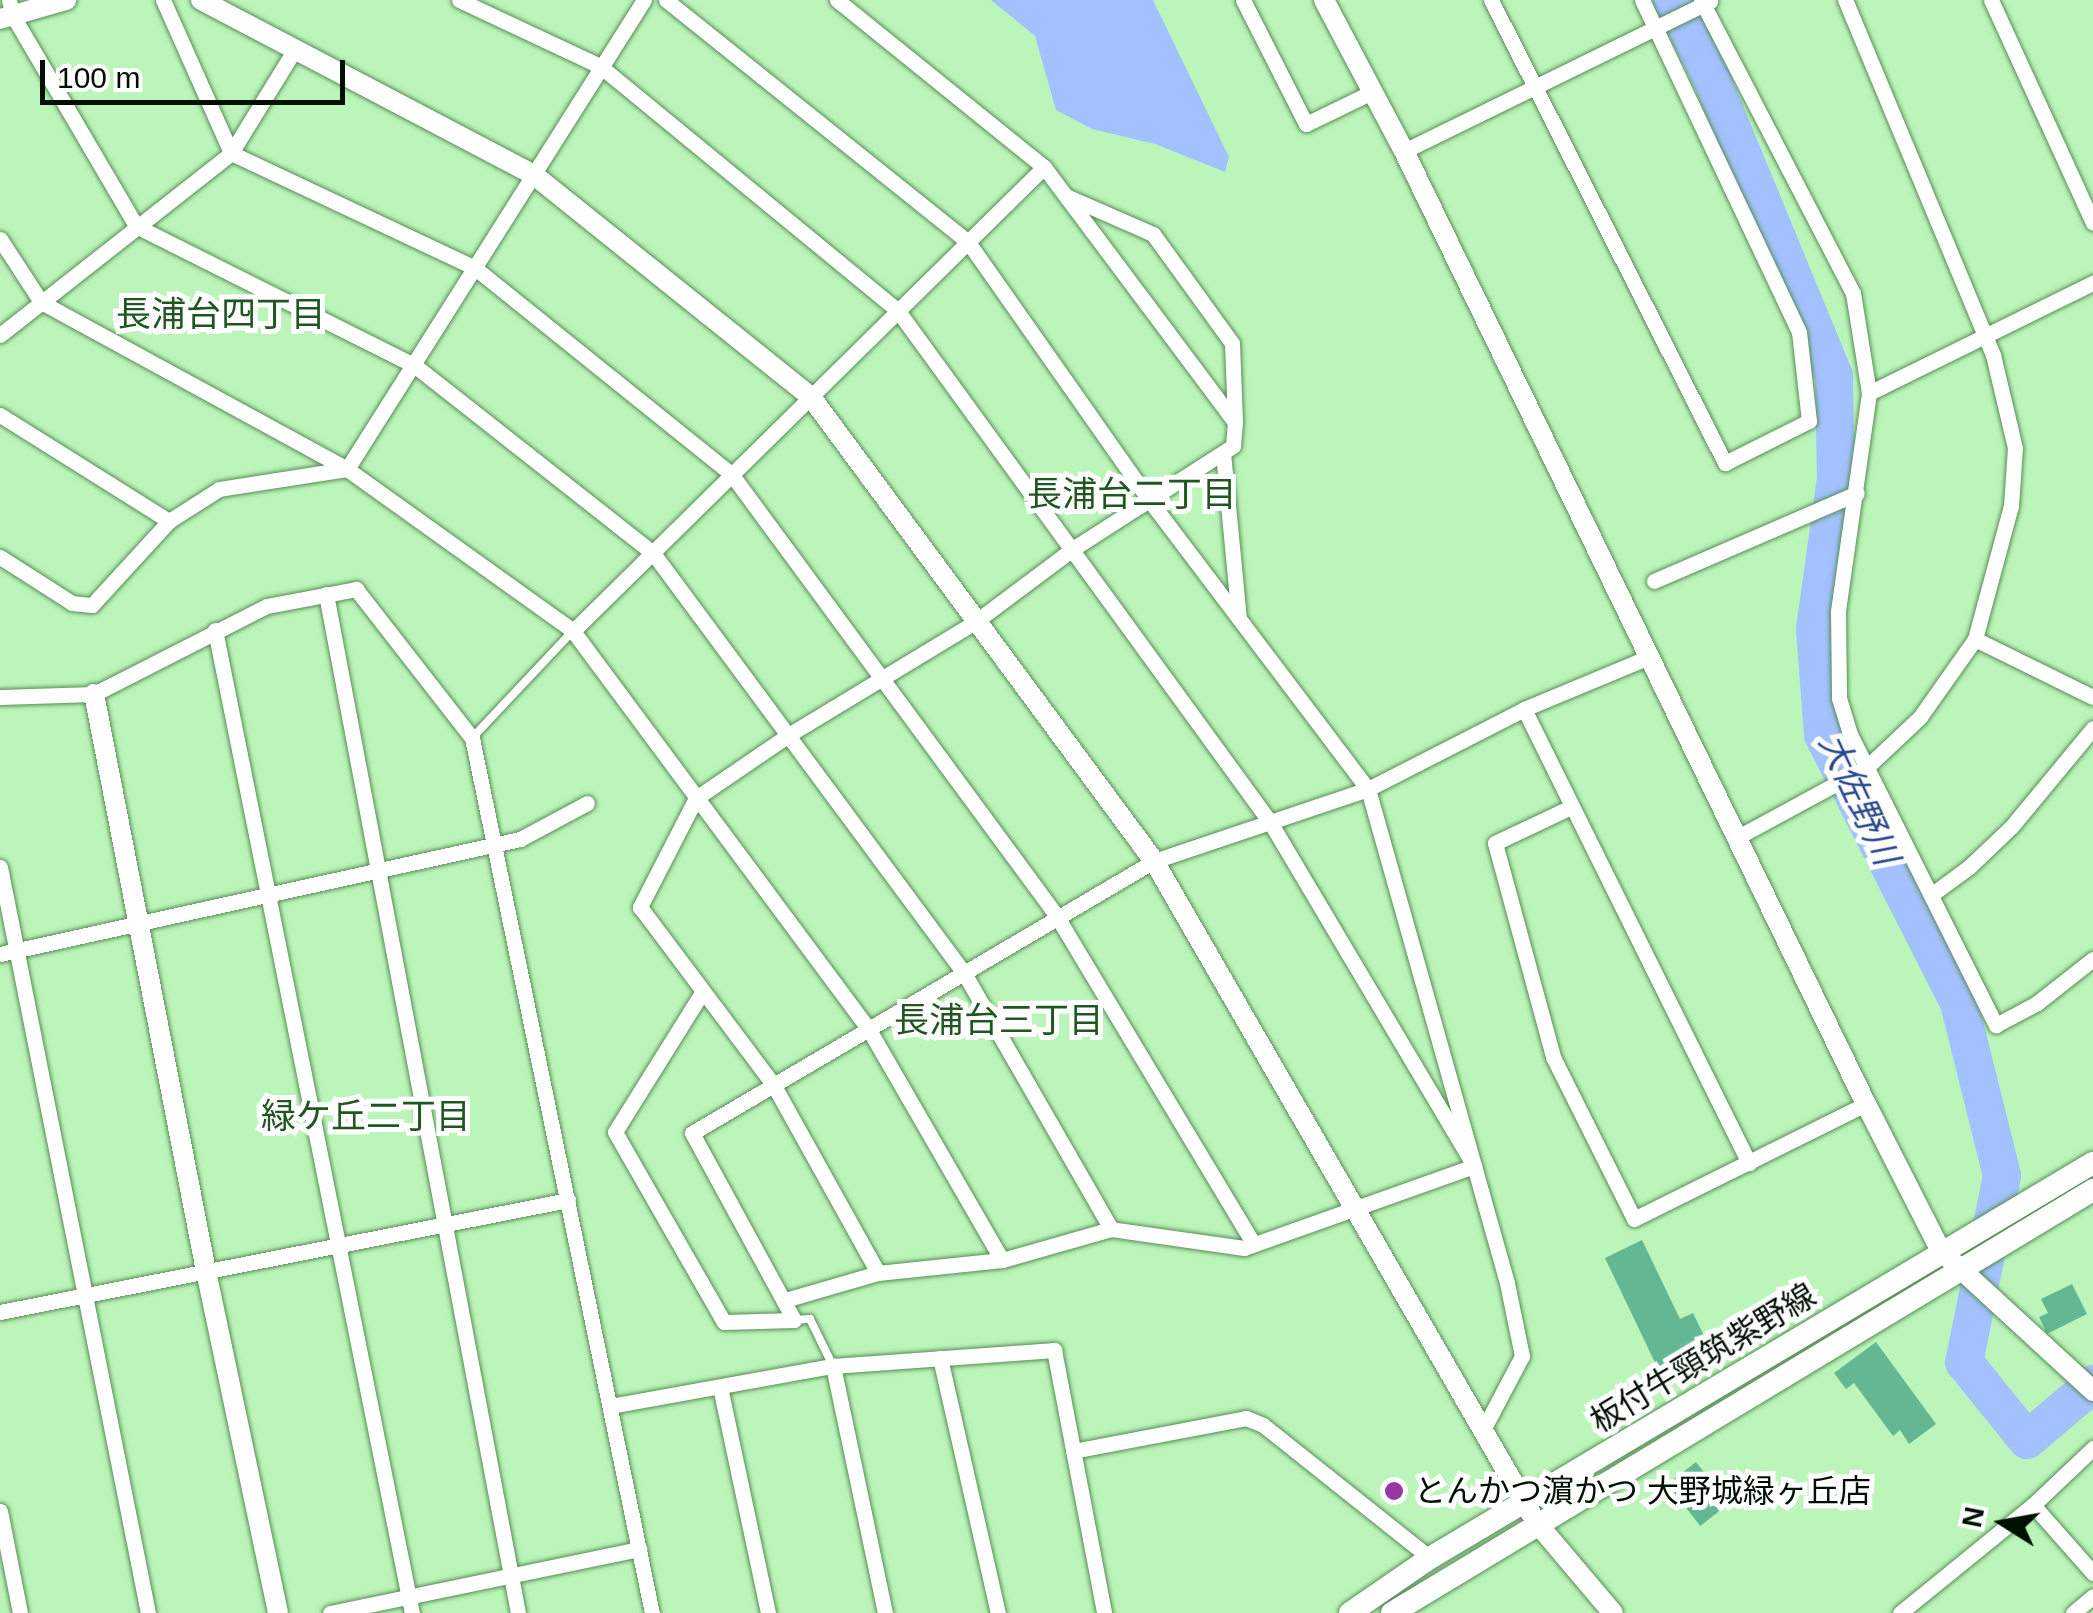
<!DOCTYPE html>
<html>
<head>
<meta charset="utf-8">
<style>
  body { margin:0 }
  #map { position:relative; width:2093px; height:1613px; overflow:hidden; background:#bbf5b9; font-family:Arial,"Noto Sans JP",sans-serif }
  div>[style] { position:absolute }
  .water>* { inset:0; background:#a2c1fe }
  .river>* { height:38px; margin:-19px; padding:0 19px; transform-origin:19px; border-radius:19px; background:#a2c1fe }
  .building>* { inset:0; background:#63b893; transform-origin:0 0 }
  .roads { filter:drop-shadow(0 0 2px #578d56) drop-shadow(0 0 2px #578d56) }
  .service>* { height:8px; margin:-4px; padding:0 4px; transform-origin:4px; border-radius:4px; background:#fff }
  .minor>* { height:15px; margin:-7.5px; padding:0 7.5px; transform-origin:7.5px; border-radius:7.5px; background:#fff }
  .tertiary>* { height:20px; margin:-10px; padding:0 10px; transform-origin:10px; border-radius:10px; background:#fff }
  .secondary>* { height:22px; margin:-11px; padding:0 11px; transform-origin:11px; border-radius:11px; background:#fff }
  .dots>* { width:28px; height:28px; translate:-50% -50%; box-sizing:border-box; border:5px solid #fff; border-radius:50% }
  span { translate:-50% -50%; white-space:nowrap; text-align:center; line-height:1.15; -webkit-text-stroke:10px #fff; paint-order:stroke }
  .street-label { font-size:32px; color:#001101 }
  .poi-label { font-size:32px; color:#001101 }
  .left { translate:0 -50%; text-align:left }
  .neighbourhood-label { font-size:35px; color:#205622 }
  .water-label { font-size:35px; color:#28478e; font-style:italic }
  .north { position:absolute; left:1953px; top:1473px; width:100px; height:100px; -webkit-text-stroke:8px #fff; paint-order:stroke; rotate:281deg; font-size:28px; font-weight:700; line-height:40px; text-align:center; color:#001101 }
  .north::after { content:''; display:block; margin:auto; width:35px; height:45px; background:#001101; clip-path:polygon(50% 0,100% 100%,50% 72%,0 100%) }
  .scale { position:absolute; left:40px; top:60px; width:305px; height:45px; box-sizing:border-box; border:5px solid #001101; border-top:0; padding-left:12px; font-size:30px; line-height:35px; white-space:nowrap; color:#001101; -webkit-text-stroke:8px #fff; paint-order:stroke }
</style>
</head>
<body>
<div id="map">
  <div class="water">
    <i style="clip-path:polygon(991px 0,1153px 0,1229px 157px,1225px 172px,1155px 144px,1092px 129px,1056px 110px,1035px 36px)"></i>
  </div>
  <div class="river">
    <i style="left:1672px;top:0;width:89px;rotate:63.4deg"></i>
    <i style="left:1712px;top:80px;width:320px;rotate:67.6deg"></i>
    <i style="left:1834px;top:376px;width:102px;rotate:88.9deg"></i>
    <i style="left:1836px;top:478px;width:152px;rotate:97.9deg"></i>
    <i style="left:1815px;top:629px;width:106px;rotate:85.7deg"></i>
    <i style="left:1823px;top:735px;width:301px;rotate:63.1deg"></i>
    <i style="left:1959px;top:1003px;width:178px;rotate:76deg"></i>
    <i style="left:2002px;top:1176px;width:190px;rotate:101.5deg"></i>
    <i style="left:1964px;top:1362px;width:100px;rotate:51.1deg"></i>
    <i style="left:2027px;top:1440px;width:87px;rotate:-40.3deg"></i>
  </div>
  <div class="building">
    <i style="clip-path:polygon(1642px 1240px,1680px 1319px,1693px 1313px,1710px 1348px,1660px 1373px,1605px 1258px)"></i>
    <i style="clip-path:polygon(2072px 1284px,2087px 1314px,2047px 1334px,2039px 1317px,2048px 1313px,2041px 1299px)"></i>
    <i style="clip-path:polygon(1876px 1342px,1936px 1424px,1909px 1444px,1900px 1430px,1893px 1436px,1854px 1383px,1846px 1389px,1834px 1373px)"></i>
    <i style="left:1696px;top:1462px;width:53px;height:36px;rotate:52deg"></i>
  </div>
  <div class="roads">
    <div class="service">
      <i style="left:472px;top:738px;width:146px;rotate:-46.7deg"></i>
      <i style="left:794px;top:1320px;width:16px;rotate:-4deg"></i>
      <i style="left:810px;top:1319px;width:52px;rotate:63.9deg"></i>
    </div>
    <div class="minor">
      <i style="left:9px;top:0;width:16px;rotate:76deg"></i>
      <i style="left:13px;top:16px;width:243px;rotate:59.6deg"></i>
      <i style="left:136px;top:226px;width:311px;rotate:26.6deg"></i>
      <i style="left:414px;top:365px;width:304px;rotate:38.2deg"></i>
      <i style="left:653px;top:553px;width:523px;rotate:53.48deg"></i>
      <i style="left:964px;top:973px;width:295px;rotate:60.1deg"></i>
      <i style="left:163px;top:0;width:167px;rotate:66deg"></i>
      <i style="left:231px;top:153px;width:270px;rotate:25.2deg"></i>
      <i style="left:475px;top:268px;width:330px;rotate:38.8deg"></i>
      <i style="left:732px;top:475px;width:546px;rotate:53.63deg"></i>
      <i style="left:1056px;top:915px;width:384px;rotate:59deg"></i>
      <i style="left:459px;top:0;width:156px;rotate:25.1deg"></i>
      <i style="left:600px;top:66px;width:386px;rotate:39.4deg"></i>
      <i style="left:898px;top:311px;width:632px;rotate:53.95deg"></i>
      <i style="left:1270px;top:822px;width:400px;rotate:59.3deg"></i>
      <i style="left:1474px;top:1166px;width:244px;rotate:160.4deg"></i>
      <i style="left:1244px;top:1248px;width:134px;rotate:-171.9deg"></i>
      <i style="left:1111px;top:1229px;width:113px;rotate:164.1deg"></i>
      <i style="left:1002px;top:1260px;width:125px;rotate:174deg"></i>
      <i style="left:878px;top:1273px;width:97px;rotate:163.8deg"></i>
      <i style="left:666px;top:0;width:387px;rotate:38.7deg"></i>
      <i style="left:968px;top:242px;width:317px;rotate:54.9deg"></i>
      <i style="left:1150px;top:501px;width:361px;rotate:52.9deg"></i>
      <i style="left:1368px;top:789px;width:513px;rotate:74.28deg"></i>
      <i style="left:1507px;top:1283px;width:75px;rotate:78.4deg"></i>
      <i style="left:1522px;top:1356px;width:86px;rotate:117.8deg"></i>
      <i style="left:837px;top:0;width:266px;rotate:38.9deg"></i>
      <i style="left:1044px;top:167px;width:319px;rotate:53.2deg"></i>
      <i style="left:1235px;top:422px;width:24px;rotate:95deg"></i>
      <i style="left:1233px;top:446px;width:189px;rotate:147.3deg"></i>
      <i style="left:1074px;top:548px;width:124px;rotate:143.2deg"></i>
      <i style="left:975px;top:622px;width:220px;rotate:148.8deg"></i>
      <i style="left:787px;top:736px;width:110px;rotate:145.7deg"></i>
      <i style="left:696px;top:798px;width:123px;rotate:117.2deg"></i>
      <i style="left:640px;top:907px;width:221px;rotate:53.1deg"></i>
      <i style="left:773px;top:1084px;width:216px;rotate:60.9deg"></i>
      <i style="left:1243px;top:0;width:139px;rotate:63.1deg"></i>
      <i style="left:1306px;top:124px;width:71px;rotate:-25.8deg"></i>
      <i style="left:1491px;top:0;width:519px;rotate:63.19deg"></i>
      <i style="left:1725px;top:463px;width:94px;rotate:-26.6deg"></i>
      <i style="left:1809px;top:421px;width:90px;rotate:-96.4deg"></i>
      <i style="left:1799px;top:332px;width:367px;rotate:-115.3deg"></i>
      <i style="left:1701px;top:0;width:330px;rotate:62.6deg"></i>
      <i style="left:1853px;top:293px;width:101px;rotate:80.9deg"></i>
      <i style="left:1869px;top:393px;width:221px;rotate:98.1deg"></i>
      <i style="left:1838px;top:612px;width:86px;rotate:89.3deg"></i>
      <i style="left:1839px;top:698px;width:38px;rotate:73deg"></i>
      <i style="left:1850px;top:734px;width:326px;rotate:63.4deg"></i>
      <i style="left:1996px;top:1025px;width:47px;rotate:-28.2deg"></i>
      <i style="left:2037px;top:1003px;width:71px;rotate:-38.2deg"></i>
      <i style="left:1991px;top:0;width:245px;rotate:65.4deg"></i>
      <i style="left:1404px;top:151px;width:341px;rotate:-26.1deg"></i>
      <i style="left:1066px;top:196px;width:95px;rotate:23.6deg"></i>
      <i style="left:1153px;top:234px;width:135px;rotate:54.1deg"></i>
      <i style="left:1232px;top:343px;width:78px;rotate:87.8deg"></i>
      <i style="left:0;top:239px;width:75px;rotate:56.9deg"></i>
      <i style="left:41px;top:302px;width:349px;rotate:28.6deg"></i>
      <i style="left:347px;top:469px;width:278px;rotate:35.6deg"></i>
      <i style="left:573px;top:631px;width:495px;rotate:53.4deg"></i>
      <i style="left:868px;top:1028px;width:268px;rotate:60deg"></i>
      <i style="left:0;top:335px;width:294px;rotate:-38.2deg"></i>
      <i style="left:231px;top:153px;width:122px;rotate:-58.4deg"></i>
      <i style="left:1869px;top:393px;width:250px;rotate:-26.2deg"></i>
      <i style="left:0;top:415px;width:199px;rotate:32.1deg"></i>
      <i style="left:1223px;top:453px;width:166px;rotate:84.5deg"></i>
      <i style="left:0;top:557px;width:85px;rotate:32.6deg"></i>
      <i style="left:72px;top:603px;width:20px;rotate:6deg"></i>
      <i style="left:92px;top:605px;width:114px;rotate:-47.5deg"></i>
      <i style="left:169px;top:521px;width:59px;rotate:-32.6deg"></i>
      <i style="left:219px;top:489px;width:130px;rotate:-8.9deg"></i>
      <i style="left:347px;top:469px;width:555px;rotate:-57.66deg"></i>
      <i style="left:1654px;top:581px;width:221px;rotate:-23.4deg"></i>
      <i style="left:326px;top:594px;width:1037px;rotate:79.33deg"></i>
      <i style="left:215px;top:630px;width:1003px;rotate:78.67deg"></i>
      <i style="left:573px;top:631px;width:661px;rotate:-44.57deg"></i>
      <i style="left:1975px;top:639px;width:131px;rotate:26.2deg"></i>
      <i style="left:0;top:697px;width:94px;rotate:-1.8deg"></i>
      <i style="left:94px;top:694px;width:194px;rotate:-27deg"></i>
      <i style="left:267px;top:606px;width:91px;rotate:-10.8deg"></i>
      <i style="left:356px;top:589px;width:189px;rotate:52.1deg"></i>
      <i style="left:472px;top:738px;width:893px;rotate:78.38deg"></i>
      <i style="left:1524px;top:709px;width:507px;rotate:63.64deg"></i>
      <i style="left:1571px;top:807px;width:84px;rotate:154.7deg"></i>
      <i style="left:1495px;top:843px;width:222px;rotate:74.8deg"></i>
      <i style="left:1553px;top:1057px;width:181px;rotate:63.4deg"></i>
      <i style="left:1634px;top:1219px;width:259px;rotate:-26.4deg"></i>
      <i style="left:1736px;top:838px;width:149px;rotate:-28.5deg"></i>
      <i style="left:1867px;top:767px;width:73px;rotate:-43.3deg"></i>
      <i style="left:1920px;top:717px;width:95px;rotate:-54.8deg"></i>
      <i style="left:1975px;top:639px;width:138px;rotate:-74.9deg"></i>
      <i style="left:2011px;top:506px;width:58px;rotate:-86.1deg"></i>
      <i style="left:2015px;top:448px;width:96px;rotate:-103.3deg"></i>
      <i style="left:1993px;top:355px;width:385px;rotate:-112.6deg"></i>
      <i style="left:0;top:867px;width:761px;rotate:78.78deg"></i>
      <i style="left:1931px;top:895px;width:47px;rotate:-36.4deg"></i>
      <i style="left:1969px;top:867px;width:59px;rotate:-43.6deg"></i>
      <i style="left:2012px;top:826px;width:127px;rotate:-50.4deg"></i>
      <i style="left:0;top:954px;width:533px;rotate:-12.47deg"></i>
      <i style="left:520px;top:839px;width:76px;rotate:-28.2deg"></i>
      <i style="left:703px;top:991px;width:166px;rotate:122deg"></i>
      <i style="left:615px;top:1132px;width:219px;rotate:60.2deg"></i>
      <i style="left:724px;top:1322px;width:70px;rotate:-1.6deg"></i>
      <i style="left:794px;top:1320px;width:213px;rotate:-118.6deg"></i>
      <i style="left:692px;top:1133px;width:536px;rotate:-30.49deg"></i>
      <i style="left:1154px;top:861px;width:226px;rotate:-18.6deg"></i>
      <i style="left:1368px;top:789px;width:175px;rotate:-27.1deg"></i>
      <i style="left:1524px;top:709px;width:135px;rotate:-22.6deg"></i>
      <i style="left:0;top:1312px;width:579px;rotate:-11.15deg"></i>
      <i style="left:940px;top:1358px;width:262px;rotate:77.2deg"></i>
      <i style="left:833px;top:1366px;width:252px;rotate:78.1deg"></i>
      <i style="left:720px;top:1387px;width:231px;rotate:78deg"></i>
      <i style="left:610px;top:1406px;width:227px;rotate:-10.2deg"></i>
      <i style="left:833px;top:1366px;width:222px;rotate:-4.1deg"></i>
      <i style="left:1054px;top:1350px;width:268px;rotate:79.2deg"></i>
      <i style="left:1073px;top:1451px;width:176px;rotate:-10.8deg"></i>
      <i style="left:1246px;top:1418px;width:18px;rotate:22deg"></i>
      <i style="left:1263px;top:1425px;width:213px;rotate:38.5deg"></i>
      <i style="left:2033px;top:1505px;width:91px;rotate:48.6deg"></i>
      <i style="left:0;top:1511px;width:104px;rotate:78.9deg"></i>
      <i style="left:330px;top:1613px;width:316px;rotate:-11.7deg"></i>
      <i style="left:1900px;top:1613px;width:171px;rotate:-39.1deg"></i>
      <i style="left:2033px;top:1505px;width:83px;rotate:-43.5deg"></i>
      <i style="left:2073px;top:1613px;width:26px;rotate:-40deg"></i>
    </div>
    <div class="tertiary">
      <i style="left:201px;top:0;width:376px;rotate:27.7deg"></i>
      <i style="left:534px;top:175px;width:355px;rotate:38.7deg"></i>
      <i style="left:811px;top:397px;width:577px;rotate:53.53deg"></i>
      <i style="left:1154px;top:861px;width:763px;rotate:59.98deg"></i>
      <i style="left:1536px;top:1522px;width:119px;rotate:49.8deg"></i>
      <i style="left:1324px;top:0;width:171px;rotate:62.1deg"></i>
      <i style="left:1404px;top:151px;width:1059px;rotate:64.14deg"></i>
      <i style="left:1866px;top:1104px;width:165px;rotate:63deg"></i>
      <i style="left:1941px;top:1251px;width:207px;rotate:42.6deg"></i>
      <i style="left:0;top:19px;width:69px;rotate:-16.1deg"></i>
      <i style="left:94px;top:694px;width:588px;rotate:79.02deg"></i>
      <i style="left:206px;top:1271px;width:349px;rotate:78.1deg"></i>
    </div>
    <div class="secondary">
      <i style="left:1350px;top:1613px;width:97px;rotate:-34.5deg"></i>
      <i style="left:1430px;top:1558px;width:772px;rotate:-30.79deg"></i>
      <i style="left:1392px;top:1613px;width:819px;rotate:-31.11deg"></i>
    </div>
  </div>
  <div class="dots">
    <i style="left:1394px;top:1491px;background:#9839a2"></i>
  </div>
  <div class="street-label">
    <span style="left:1703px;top:1358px;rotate:-31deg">板付牛頸筑紫野線</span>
  </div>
  <div class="poi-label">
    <span class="left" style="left:1414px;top:1491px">とんかつ濵かつ 大野城緑ヶ丘店</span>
  </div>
  <div class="neighbourhood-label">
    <span style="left:221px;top:314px">長浦台四丁目</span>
    <span style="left:1132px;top:494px">長浦台二丁目</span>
    <span style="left:999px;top:1020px">長浦台三丁目</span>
    <span style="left:366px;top:1116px">緑ケ丘二丁目</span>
  </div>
  <div class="water-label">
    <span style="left:1859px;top:799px;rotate:65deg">大佐野川</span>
  </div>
  <div class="north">N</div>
  <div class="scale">100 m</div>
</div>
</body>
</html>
